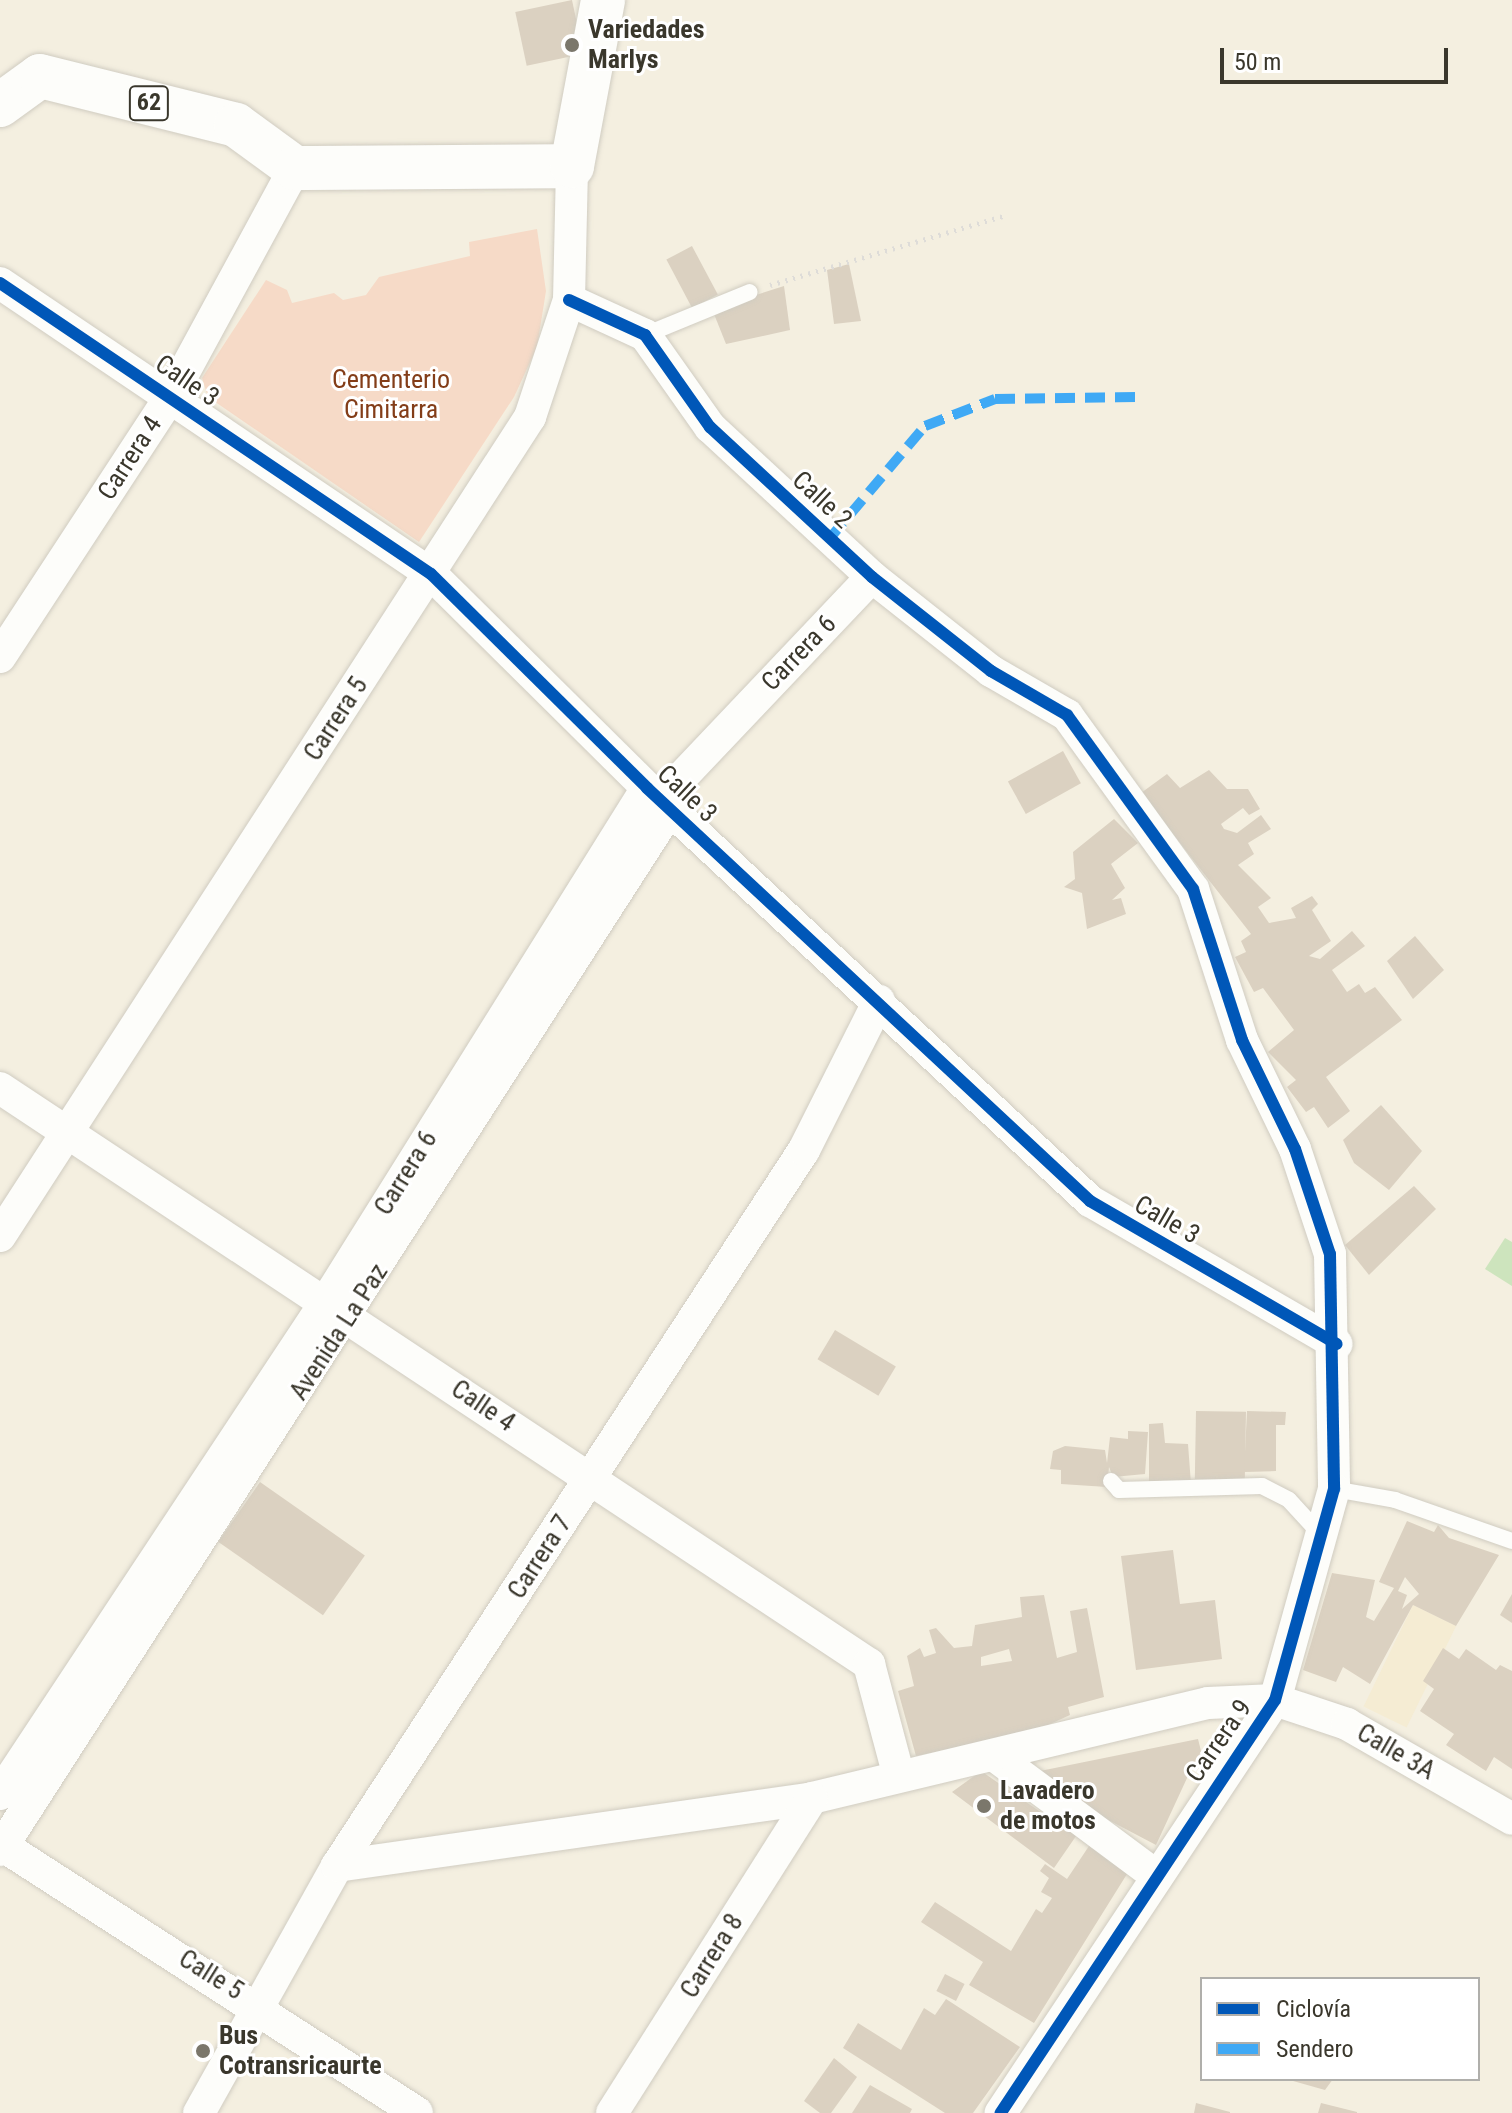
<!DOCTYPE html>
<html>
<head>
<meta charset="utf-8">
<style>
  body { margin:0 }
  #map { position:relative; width:1512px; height:2113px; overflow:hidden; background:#f4efe0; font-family:"Roboto Condensed",sans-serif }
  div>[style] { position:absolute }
  .built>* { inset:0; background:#f5ecd3; transform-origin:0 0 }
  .green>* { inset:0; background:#f6dac7 }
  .water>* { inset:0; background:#cde4bd }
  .building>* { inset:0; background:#dbd1c1; transform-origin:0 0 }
  .path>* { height:5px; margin-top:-2.5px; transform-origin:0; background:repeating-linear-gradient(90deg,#dedcd8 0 2px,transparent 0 8px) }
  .roads { filter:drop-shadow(0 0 2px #d0ccc1) drop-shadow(0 0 2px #d0ccc1) }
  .lane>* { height:16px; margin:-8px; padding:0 8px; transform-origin:8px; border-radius:8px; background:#fdfdfa }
  .street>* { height:32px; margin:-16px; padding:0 16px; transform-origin:16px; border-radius:16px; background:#fdfdfa }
  .primary>* { height:44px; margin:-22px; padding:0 22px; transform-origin:22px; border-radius:22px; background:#fdfdfa }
  .quiet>* { height:10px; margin-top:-5px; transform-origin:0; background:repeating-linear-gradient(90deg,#3fa9f5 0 20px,transparent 0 30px) }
  .cycleway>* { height:12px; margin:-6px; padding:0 6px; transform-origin:6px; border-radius:6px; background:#0057b8 }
  .dots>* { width:22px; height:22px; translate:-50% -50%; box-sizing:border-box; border:4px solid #fff; border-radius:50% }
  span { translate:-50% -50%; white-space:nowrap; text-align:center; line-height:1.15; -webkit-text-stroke:6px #fff; paint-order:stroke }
  .shield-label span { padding:2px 6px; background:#fff; border:2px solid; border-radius:6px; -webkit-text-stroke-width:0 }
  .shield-label { font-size:24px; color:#3a372c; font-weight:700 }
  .poi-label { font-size:26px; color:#3a372c; font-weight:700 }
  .left { translate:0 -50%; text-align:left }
  .park-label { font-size:26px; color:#833d18 }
  .street-label { font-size:26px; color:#3a372c }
  .legend { position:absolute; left:1200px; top:1977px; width:280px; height:104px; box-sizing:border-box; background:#fff; border:2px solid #b0afab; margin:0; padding:10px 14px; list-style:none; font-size:24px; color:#3a372c }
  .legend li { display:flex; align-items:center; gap:16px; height:40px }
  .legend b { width:40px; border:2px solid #b0afab }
  .scale { position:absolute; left:1220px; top:48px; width:228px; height:36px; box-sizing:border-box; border:4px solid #3a372c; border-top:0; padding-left:10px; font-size:24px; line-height:28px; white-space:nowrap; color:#3a372c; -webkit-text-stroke:6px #fff; paint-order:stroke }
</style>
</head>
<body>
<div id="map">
  <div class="built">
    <i style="left:1413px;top:1605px;width:48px;height:113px;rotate:26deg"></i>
  </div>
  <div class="green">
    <i style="clip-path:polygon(537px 229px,546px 291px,537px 347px,514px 397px,419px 542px,208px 397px,202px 378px,266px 280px,287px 290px,292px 303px,334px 293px,343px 300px,366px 295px,379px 277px,470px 256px,469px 242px)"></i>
  </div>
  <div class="water">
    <i style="clip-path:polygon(1505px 1238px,1512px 1242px,1512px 1286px,1485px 1269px)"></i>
  </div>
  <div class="building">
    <i style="left:572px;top:0;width:55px;height:58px;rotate:78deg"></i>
    <i style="left:692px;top:246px;width:55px;height:29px;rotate:62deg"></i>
    <i style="clip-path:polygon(849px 264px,861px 321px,834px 324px,827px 270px)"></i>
    <i style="clip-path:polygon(784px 286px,790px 330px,726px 344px,712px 309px)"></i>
    <i style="left:1063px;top:751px;width:37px;height:63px;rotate:61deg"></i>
    <i style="clip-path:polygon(1209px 770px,1227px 789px,1248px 789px,1260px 809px,1249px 815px,1243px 808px,1221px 824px,1224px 829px,1237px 833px,1261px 815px,1271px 829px,1248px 843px,1254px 854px,1238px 865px,1271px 898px,1258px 907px,1269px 923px,1296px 918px,1291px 908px,1312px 896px,1318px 904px,1312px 910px,1331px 941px,1309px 956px,1320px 959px,1352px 931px,1365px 946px,1332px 970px,1347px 992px,1359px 984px,1365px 993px,1375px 987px,1402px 1020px,1326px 1077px,1350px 1111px,1328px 1128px,1314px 1107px,1306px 1112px,1287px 1087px,1296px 1080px,1268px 1052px,1294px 1030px,1263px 988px,1254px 992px,1235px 957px,1246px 952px,1241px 941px,1251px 934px,1141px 793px,1167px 774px,1180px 788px)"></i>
    <i style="clip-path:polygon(1114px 819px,1138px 843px,1111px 864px,1125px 888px,1112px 900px,1121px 898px,1126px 914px,1087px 929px,1082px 893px,1064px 887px,1075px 879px,1073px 852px)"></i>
    <i style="clip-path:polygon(1415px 936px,1444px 970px,1413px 999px,1387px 961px)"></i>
    <i style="clip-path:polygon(1381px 1105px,1422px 1151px,1389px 1190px,1354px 1163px,1343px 1140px)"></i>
    <i style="clip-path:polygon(1414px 1186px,1436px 1209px,1369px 1275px,1345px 1245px)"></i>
    <i style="left:835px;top:1330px;width:71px;height:34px;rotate:31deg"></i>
    <i style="left:1196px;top:1411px;width:50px;height:68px;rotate:1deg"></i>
    <i style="clip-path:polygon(1247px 1411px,1286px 1412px,1285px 1425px,1276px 1425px,1276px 1471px,1244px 1472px)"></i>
    <i style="clip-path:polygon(1163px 1423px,1165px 1443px,1188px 1444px,1191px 1484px,1149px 1485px,1149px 1424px)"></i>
    <i style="clip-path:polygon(1128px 1431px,1148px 1432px,1145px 1474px,1113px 1477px,1109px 1467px,1107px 1487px,1061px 1484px,1061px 1470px,1050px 1469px,1053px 1451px,1065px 1446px,1105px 1450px,1107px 1463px,1110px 1437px,1128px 1439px)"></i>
    <i style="left:260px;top:1482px;width:128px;height:73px;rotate:35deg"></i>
    <i style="clip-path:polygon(evenodd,1407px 1521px,1434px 1532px,1438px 1525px,1449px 1538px,1499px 1555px,1456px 1626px,1413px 1605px,1370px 1684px,1343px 1667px,1336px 1682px,1303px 1670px,1332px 1573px,1375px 1580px,1366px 1617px,1374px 1621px,1394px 1588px,1379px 1582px,1407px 1521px,1405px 1577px,1419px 1594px,1402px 1609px,1407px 1595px,1398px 1591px,1405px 1577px)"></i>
    <i style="clip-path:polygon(1173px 1550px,1180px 1604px,1215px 1600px,1222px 1659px,1136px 1670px,1121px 1556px)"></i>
    <i style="clip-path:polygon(1512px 1594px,1512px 1623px,1500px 1615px)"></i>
    <i style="clip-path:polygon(evenodd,1044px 1595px,1057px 1658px,1077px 1652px,1070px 1611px,1087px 1608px,1104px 1697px,1068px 1707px,1070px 1715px,1035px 1731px,916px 1756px,898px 1691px,914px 1686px,907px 1656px,920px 1648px,924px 1657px,936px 1653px,929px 1630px,936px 1628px,954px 1648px,972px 1646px,975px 1625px,1022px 1617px,1020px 1597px,1044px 1595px,1009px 1649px,1012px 1661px,981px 1666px,981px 1657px,1009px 1649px)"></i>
    <i style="clip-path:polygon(1443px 1648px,1459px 1659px,1466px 1649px,1496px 1670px,1500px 1665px,1512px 1671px,1512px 1769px,1494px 1757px,1486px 1771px,1446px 1745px,1454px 1734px,1420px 1711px,1434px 1689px,1423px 1681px)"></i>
    <i style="clip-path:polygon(1198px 1739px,1203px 1759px,1194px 1763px,1156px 1845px,1097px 1814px,1040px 1771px)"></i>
    <i style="clip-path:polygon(981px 1771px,1045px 1815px,1053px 1804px,1083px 1826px,1054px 1868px,952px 1792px)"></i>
    <i style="clip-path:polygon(1093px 1840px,1132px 1866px,1034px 2023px,969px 1985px,983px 1962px,921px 1922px,935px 1902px,1011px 1951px,1036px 1909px,1042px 1913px,1052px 1898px,1041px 1892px,1049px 1878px,1040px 1871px,1045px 1864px,1067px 1879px)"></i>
    <i style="left:945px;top:1974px;width:22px;height:19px;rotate:27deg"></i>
    <i style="clip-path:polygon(946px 1999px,1020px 2047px,973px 2113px,945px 2113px,843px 2048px,858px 2023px,901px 2050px,924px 2008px,935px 2015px)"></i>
    <i style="clip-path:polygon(834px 2058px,857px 2077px,831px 2113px,820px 2113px,804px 2101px)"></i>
    <i style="clip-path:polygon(1286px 2079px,1333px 2079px,1325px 2090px)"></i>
    <i style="clip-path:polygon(870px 2085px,912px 2109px,910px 2113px,852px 2113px)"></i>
    <i style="clip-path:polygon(1196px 2103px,1230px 2112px,1230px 2113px,1194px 2113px)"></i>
    <i style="clip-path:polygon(1321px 2103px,1357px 2112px,1357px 2113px,1318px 2113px)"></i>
  </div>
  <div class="path">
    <i style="left:770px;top:285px;width:247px;rotate:-16.5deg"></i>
  </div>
  <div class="roads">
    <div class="lane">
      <i style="left:645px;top:335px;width:113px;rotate:-22.3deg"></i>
      <i style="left:1111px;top:1481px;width:12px;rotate:48deg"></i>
      <i style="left:1119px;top:1490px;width:143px;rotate:-1.6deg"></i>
      <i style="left:1262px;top:1486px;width:30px;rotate:27deg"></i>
      <i style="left:1289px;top:1500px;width:46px;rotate:47.6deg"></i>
      <i style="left:1334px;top:1489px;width:62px;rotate:10.2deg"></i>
      <i style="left:1395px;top:1500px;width:124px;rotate:19.3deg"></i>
    </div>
    <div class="street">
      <i style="left:0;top:283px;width:520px;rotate:34.03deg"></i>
      <i style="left:431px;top:574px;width:304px;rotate:44.7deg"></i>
      <i style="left:647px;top:788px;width:606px;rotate:42.99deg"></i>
      <i style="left:1090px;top:1201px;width:285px;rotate:30.1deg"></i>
      <i style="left:569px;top:300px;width:84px;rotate:24.7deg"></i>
      <i style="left:645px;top:335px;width:113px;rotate:54.8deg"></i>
      <i style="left:710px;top:427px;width:221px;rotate:42.8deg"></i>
      <i style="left:872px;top:577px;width:152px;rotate:38.3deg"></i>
      <i style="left:991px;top:671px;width:88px;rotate:30.1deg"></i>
      <i style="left:1067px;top:715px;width:215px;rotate:54.1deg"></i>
      <i style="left:1193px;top:889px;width:159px;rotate:72deg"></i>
      <i style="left:1242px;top:1040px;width:121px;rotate:64.1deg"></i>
      <i style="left:1295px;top:1149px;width:111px;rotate:71.6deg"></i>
      <i style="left:1330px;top:1254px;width:235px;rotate:89deg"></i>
      <i style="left:1334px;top:1489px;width:219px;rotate:105.6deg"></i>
      <i style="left:1275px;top:1700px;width:496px;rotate:123.6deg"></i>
      <i style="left:0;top:657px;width:312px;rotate:-56.8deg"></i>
      <i style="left:171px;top:396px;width:260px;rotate:-61.5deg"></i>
      <i style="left:661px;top:799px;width:306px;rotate:-46.5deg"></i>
      <i style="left:0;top:1088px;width:1043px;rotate:33.54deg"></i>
      <i style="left:869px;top:1664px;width:113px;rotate:75.1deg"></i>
      <i style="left:0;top:1236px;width:976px;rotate:-57.09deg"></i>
      <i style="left:530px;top:417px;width:123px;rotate:-71.6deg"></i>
      <i style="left:569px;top:300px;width:134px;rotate:-88.7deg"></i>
      <i style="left:995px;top:1756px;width:198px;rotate:36.6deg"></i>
      <i style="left:0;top:1794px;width:589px;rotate:-56.5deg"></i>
      <i style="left:325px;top:1303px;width:607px;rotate:-57.98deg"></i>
      <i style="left:0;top:1844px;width:496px;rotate:32.8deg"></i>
      <i style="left:0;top:1850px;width:1238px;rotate:-57.23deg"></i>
      <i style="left:337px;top:1866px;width:480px;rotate:-8.1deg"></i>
      <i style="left:812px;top:1798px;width:407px;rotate:-13.5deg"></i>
      <i style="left:1208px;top:1703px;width:67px;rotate:-2.6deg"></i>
      <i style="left:1275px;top:1700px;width:76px;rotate:18.4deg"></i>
      <i style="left:1347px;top:1724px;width:190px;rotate:29.9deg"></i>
      <i style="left:199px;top:2113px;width:283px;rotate:-60.8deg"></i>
      <i style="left:337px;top:1866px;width:855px;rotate:-56.89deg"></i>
      <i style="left:804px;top:1150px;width:167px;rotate:-63.3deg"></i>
      <i style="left:612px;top:2113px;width:373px;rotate:-57.6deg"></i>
    </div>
    <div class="primary">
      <i style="left:0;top:105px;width:49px;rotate:-35.9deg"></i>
      <i style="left:40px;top:76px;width:202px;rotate:14deg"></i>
      <i style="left:236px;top:125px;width:73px;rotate:36.1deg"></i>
      <i style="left:295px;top:168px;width:277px;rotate:-0.4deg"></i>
      <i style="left:572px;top:166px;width:169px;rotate:-79.4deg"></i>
    </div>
  </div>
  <div class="quiet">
    <i style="left:830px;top:538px;width:147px;rotate:-49.7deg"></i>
    <i style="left:925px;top:426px;width:75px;rotate:-21.1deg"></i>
    <i style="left:995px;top:399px;width:141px;rotate:-0.8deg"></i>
  </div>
  <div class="cycleway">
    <i style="left:0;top:283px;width:520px;rotate:34.03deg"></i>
    <i style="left:431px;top:574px;width:304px;rotate:44.7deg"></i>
    <i style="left:647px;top:788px;width:606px;rotate:42.99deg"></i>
    <i style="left:1090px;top:1201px;width:285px;rotate:30.1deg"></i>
    <i style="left:569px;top:300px;width:84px;rotate:24.7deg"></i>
    <i style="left:645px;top:335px;width:113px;rotate:54.8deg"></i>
    <i style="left:710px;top:427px;width:221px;rotate:42.8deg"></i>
    <i style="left:872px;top:577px;width:152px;rotate:38.3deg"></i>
    <i style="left:991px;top:671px;width:88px;rotate:30.1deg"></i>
    <i style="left:1067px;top:715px;width:215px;rotate:54.1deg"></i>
    <i style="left:1193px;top:889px;width:159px;rotate:72deg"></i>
    <i style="left:1242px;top:1040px;width:121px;rotate:64.1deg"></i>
    <i style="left:1295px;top:1149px;width:111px;rotate:71.6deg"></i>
    <i style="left:1330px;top:1254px;width:235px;rotate:89deg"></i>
    <i style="left:1334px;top:1489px;width:219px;rotate:105.6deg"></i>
    <i style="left:1275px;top:1700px;width:496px;rotate:123.6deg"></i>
  </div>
  <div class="dots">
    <i style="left:572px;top:45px;background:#7b776b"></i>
    <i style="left:984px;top:1806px;background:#7b776b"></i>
    <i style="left:203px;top:2051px;background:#7b776b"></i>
  </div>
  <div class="shield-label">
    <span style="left:149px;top:103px">62</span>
  </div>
  <div class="poi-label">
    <span class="left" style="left:588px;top:45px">Variedades<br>Marlys</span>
    <span class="left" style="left:1000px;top:1806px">Lavadero<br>de motos</span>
    <span class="left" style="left:219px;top:2051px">Bus<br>Cotransricaurte</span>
  </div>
  <div class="park-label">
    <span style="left:391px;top:395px">Cementerio<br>Cimitarra</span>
  </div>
  <div class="street-label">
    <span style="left:187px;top:381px;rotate:34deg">Calle 3</span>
    <span style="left:130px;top:458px;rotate:-57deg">Carrera 4</span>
    <span style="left:822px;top:500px;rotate:43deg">Calle 2</span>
    <span style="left:799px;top:653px;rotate:-46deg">Carrera 6</span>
    <span style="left:336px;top:719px;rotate:-57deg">Carrera 5</span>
    <span style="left:687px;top:794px;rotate:43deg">Calle 3</span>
    <span style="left:406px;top:1173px;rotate:-58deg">Carrera 6</span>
    <span style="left:1167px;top:1220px;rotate:30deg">Calle 3</span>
    <span style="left:339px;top:1332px;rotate:-57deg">Avenida La Paz</span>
    <span style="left:483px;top:1406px;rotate:34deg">Calle 4</span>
    <span style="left:540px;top:1557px;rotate:-57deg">Carrera 7</span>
    <span style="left:1219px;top:1741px;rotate:-55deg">Carrera 9</span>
    <span style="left:1396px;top:1752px;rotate:30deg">Calle 3A</span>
    <span style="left:712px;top:1956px;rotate:-58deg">Carrera 8</span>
    <span style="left:211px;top:1975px;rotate:32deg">Calle 5</span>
  </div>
  <ul class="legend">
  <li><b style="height:10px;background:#0057b8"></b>Ciclovía</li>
  <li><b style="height:10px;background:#3fa9f5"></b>Sendero</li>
  </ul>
  <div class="scale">50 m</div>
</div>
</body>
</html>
